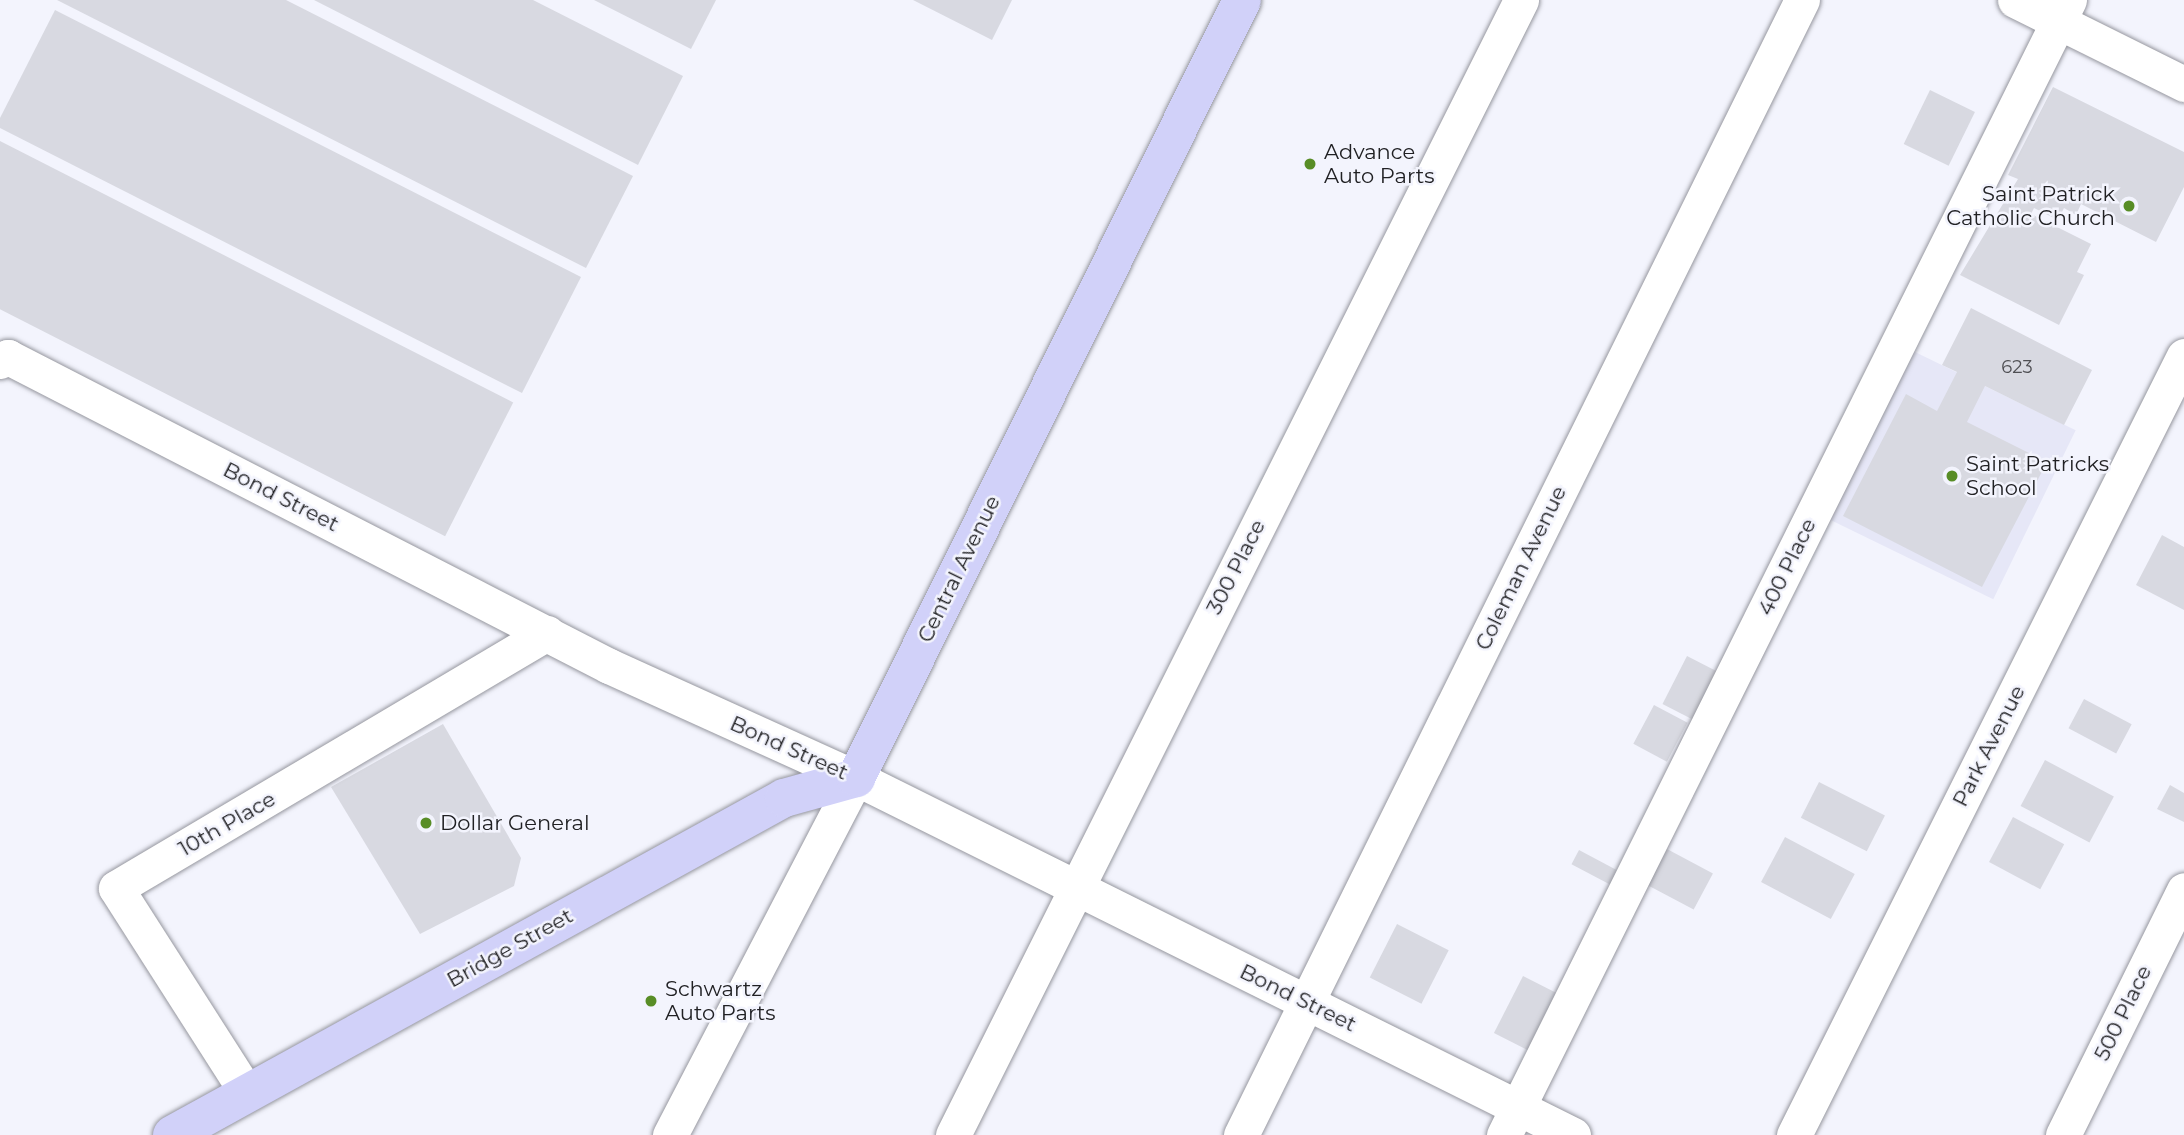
<!DOCTYPE html>
<html>
<head>
<meta charset="utf-8">
<style>
  body { margin:0 }
  #map { position:relative; width:2184px; height:1135px; overflow:hidden; background:#f3f4fd; font-family:Montserrat,sans-serif }
  div>[style] { position:absolute }
  .built>* { inset:0; background:#e6e7f7; transform-origin:0 0 }
  .building>* { inset:0; background:#d8d9e1; transform-origin:0 0 }
  .roads { filter:drop-shadow(0 0 2px #96979f) drop-shadow(0 0 2px #96979f) }
  .minor>* { height:35px; margin:-17.5px; padding:0 17.5px; transform-origin:17.5px; border-radius:17.5px; background:#fff }
  .major>* { height:38px; margin:-19px; padding:0 19px; transform-origin:19px; border-radius:19px; background:#d1d1f9 }
  .dots>* { width:19px; height:19px; translate:-50% -50%; box-sizing:border-box; border:4px solid #f3f4fd; border-radius:50% }
  span { translate:-50% -50%; white-space:nowrap; text-align:center; line-height:1.15; -webkit-text-stroke:5px #f3f4fd; paint-order:stroke }
  .number-label { font-size:18px; color:#4f4f53 }
  .number-label span { -webkit-text-stroke-width:0 }
  .poi-label { font-size:21px; color:#212124 }
  .left { translate:0 -50%; text-align:left }
  .right { translate:-100% -50%; text-align:right }
  .street-label { font-size:21px; color:#212124 }
</style>
</head>
<body>
<div id="map">
  <div class="built">
    <i style="left:1913px;top:351px;width:181px;height:188px;rotate:26deg"></i>
  </div>
  <div class="building">
    <i style="clip-path:polygon(57px 0,286px 0,633px 176px,586px 268px)"></i>
    <i style="clip-path:polygon(314px 0,533px 0,683px 76px,638px 165px)"></i>
    <i style="clip-path:polygon(594px 0,716px 0,691px 49px)"></i>
    <i style="clip-path:polygon(913px 0,1012px 0,992px 40px)"></i>
    <i style="clip-path:polygon(55px 10px,581px 277px,522px 393px,0 128px,0 118px)"></i>
    <i style="clip-path:polygon(2053px 87px,2184px 152px,2184px 187px,2156px 242px,2081px 204px,2076px 215px,2064px 208px,2058px 220px,2034px 208px,2031px 214px,2091px 244px,2077px 272px,2084px 275px,2059px 325px,1960px 275px,2018px 179px,2008px 175px)"></i>
    <i style="left:1930px;top:90px;width:50px;height:60px;rotate:26deg"></i>
    <i style="left:0;top:141px;width:576px;height:150px;rotate:27deg"></i>
    <i style="clip-path:polygon(1971px 308px,2092px 370px,2064px 425px,1985px 386px,1967px 422px,2047px 462px,1982px 587px,1843px 516px,1906px 394px,1937px 411px,1957px 372px,1942px 365px)"></i>
    <i style="clip-path:polygon(2162px 535px,2184px 547px,2184px 610px,2136px 585px)"></i>
    <i style="left:1687px;top:656px;width:35px;height:54px;rotate:27deg"></i>
    <i style="left:2084px;top:699px;width:54px;height:33px;rotate:28deg"></i>
    <i style="left:1654px;top:705px;width:38px;height:44px;rotate:28deg"></i>
    <i style="clip-path:polygon(443px 724px,521px 858px,514px 886px,420px 934px,331px 787px)"></i>
    <i style="left:2045px;top:760px;width:78px;height:52px;rotate:28deg"></i>
    <i style="left:1819px;top:782px;width:74px;height:40px;rotate:27deg"></i>
    <i style="clip-path:polygon(2170px 785px,2184px 793px,2184px 822px,2157px 809px)"></i>
    <i style="left:2013px;top:817px;width:58px;height:51px;rotate:28deg"></i>
    <i style="left:1785px;top:837px;width:79px;height:51px;rotate:28deg"></i>
    <i style="left:1667px;top:849px;width:52px;height:41px;rotate:28deg"></i>
    <i style="left:1579px;top:850px;width:50px;height:16px;rotate:28deg"></i>
    <i style="left:1397px;top:924px;width:58px;height:60px;rotate:27deg"></i>
    <i style="left:1523px;top:976px;width:47px;height:64px;rotate:27deg"></i>
  </div>
  <div class="roads">
    <div class="minor">
      <i style="left:2015px;top:0;width:189px;rotate:26.4deg"></i>
      <i style="left:0;top:361px;width:9px;rotate:-27deg"></i>
      <i style="left:8px;top:357px;width:676px;rotate:27.21deg"></i>
      <i style="left:609px;top:666px;width:271px;rotate:24.4deg"></i>
      <i style="left:856px;top:778px;width:801px;rotate:26.47deg"></i>
      <i style="left:247px;top:1093px;width:243px;rotate:-122.6deg"></i>
      <i style="left:116px;top:888px;width:501px;rotate:-30.61deg"></i>
      <i style="left:670px;top:1135px;width:403px;rotate:-62.5deg"></i>
      <i style="left:953px;top:1135px;width:1269px;rotate:-63.41deg"></i>
      <i style="left:1241px;top:1135px;width:1266px;rotate:-63.7deg"></i>
      <i style="left:1504px;top:1135px;width:1268px;rotate:-63.54deg"></i>
      <i style="left:1794px;top:1135px;width:871px;rotate:-63.41deg"></i>
      <i style="left:2063px;top:1135px;width:273px;rotate:-63.7deg"></i>
    </div>
    <div class="major">
      <i style="left:172px;top:1135px;width:699px;rotate:-28.84deg"></i>
      <i style="left:784px;top:798px;width:75px;rotate:-15.5deg"></i>
      <i style="left:856px;top:778px;width:868px;rotate:-63.61deg"></i>
    </div>
  </div>
  <div class="dots">
    <i style="left:1310px;top:164px;background:#588d26"></i>
    <i style="left:2129px;top:206px;background:#588d26"></i>
    <i style="left:1952px;top:476px;background:#588d26"></i>
    <i style="left:426px;top:823px;background:#588d26"></i>
    <i style="left:651px;top:1001px;background:#588d26"></i>
  </div>
  <div class="number-label">
    <span style="left:2017px;top:367px">623</span>
  </div>
  <div class="poi-label">
    <span class="left" style="left:1324px;top:164px">Advance<br>Auto Parts</span>
    <span class="right" style="left:2115px;top:206px">Saint Patrick<br>Catholic Church</span>
    <span class="left" style="left:1966px;top:476px">Saint Patricks<br>School</span>
    <span class="left" style="left:440px;top:823px">Dollar General</span>
    <span class="left" style="left:665px;top:1001px">Schwartz<br>Auto Parts</span>
  </div>
  <div class="street-label">
    <span style="left:281px;top:497px;rotate:27deg">Bond Street</span>
    <span style="left:1236px;top:567px;rotate:-63deg">300 Place</span>
    <span style="left:1787px;top:567px;rotate:-64deg">400 Place</span>
    <span style="left:1521px;top:568px;rotate:-64deg">Coleman Avenue</span>
    <span style="left:959px;top:569px;rotate:-64deg">Central Avenue</span>
    <span style="left:1989px;top:746px;rotate:-63deg">Park Avenue</span>
    <span style="left:789px;top:748px;rotate:24deg">Bond Street</span>
    <span style="left:227px;top:824px;rotate:-30deg">10th Place</span>
    <span style="left:510px;top:948px;rotate:-29deg">Bridge Street</span>
    <span style="left:1298px;top:998px;rotate:26deg">Bond Street</span>
    <span style="left:2123px;top:1013px;rotate:-64deg">500 Place</span>
  </div>
</div>
</body>
</html>
